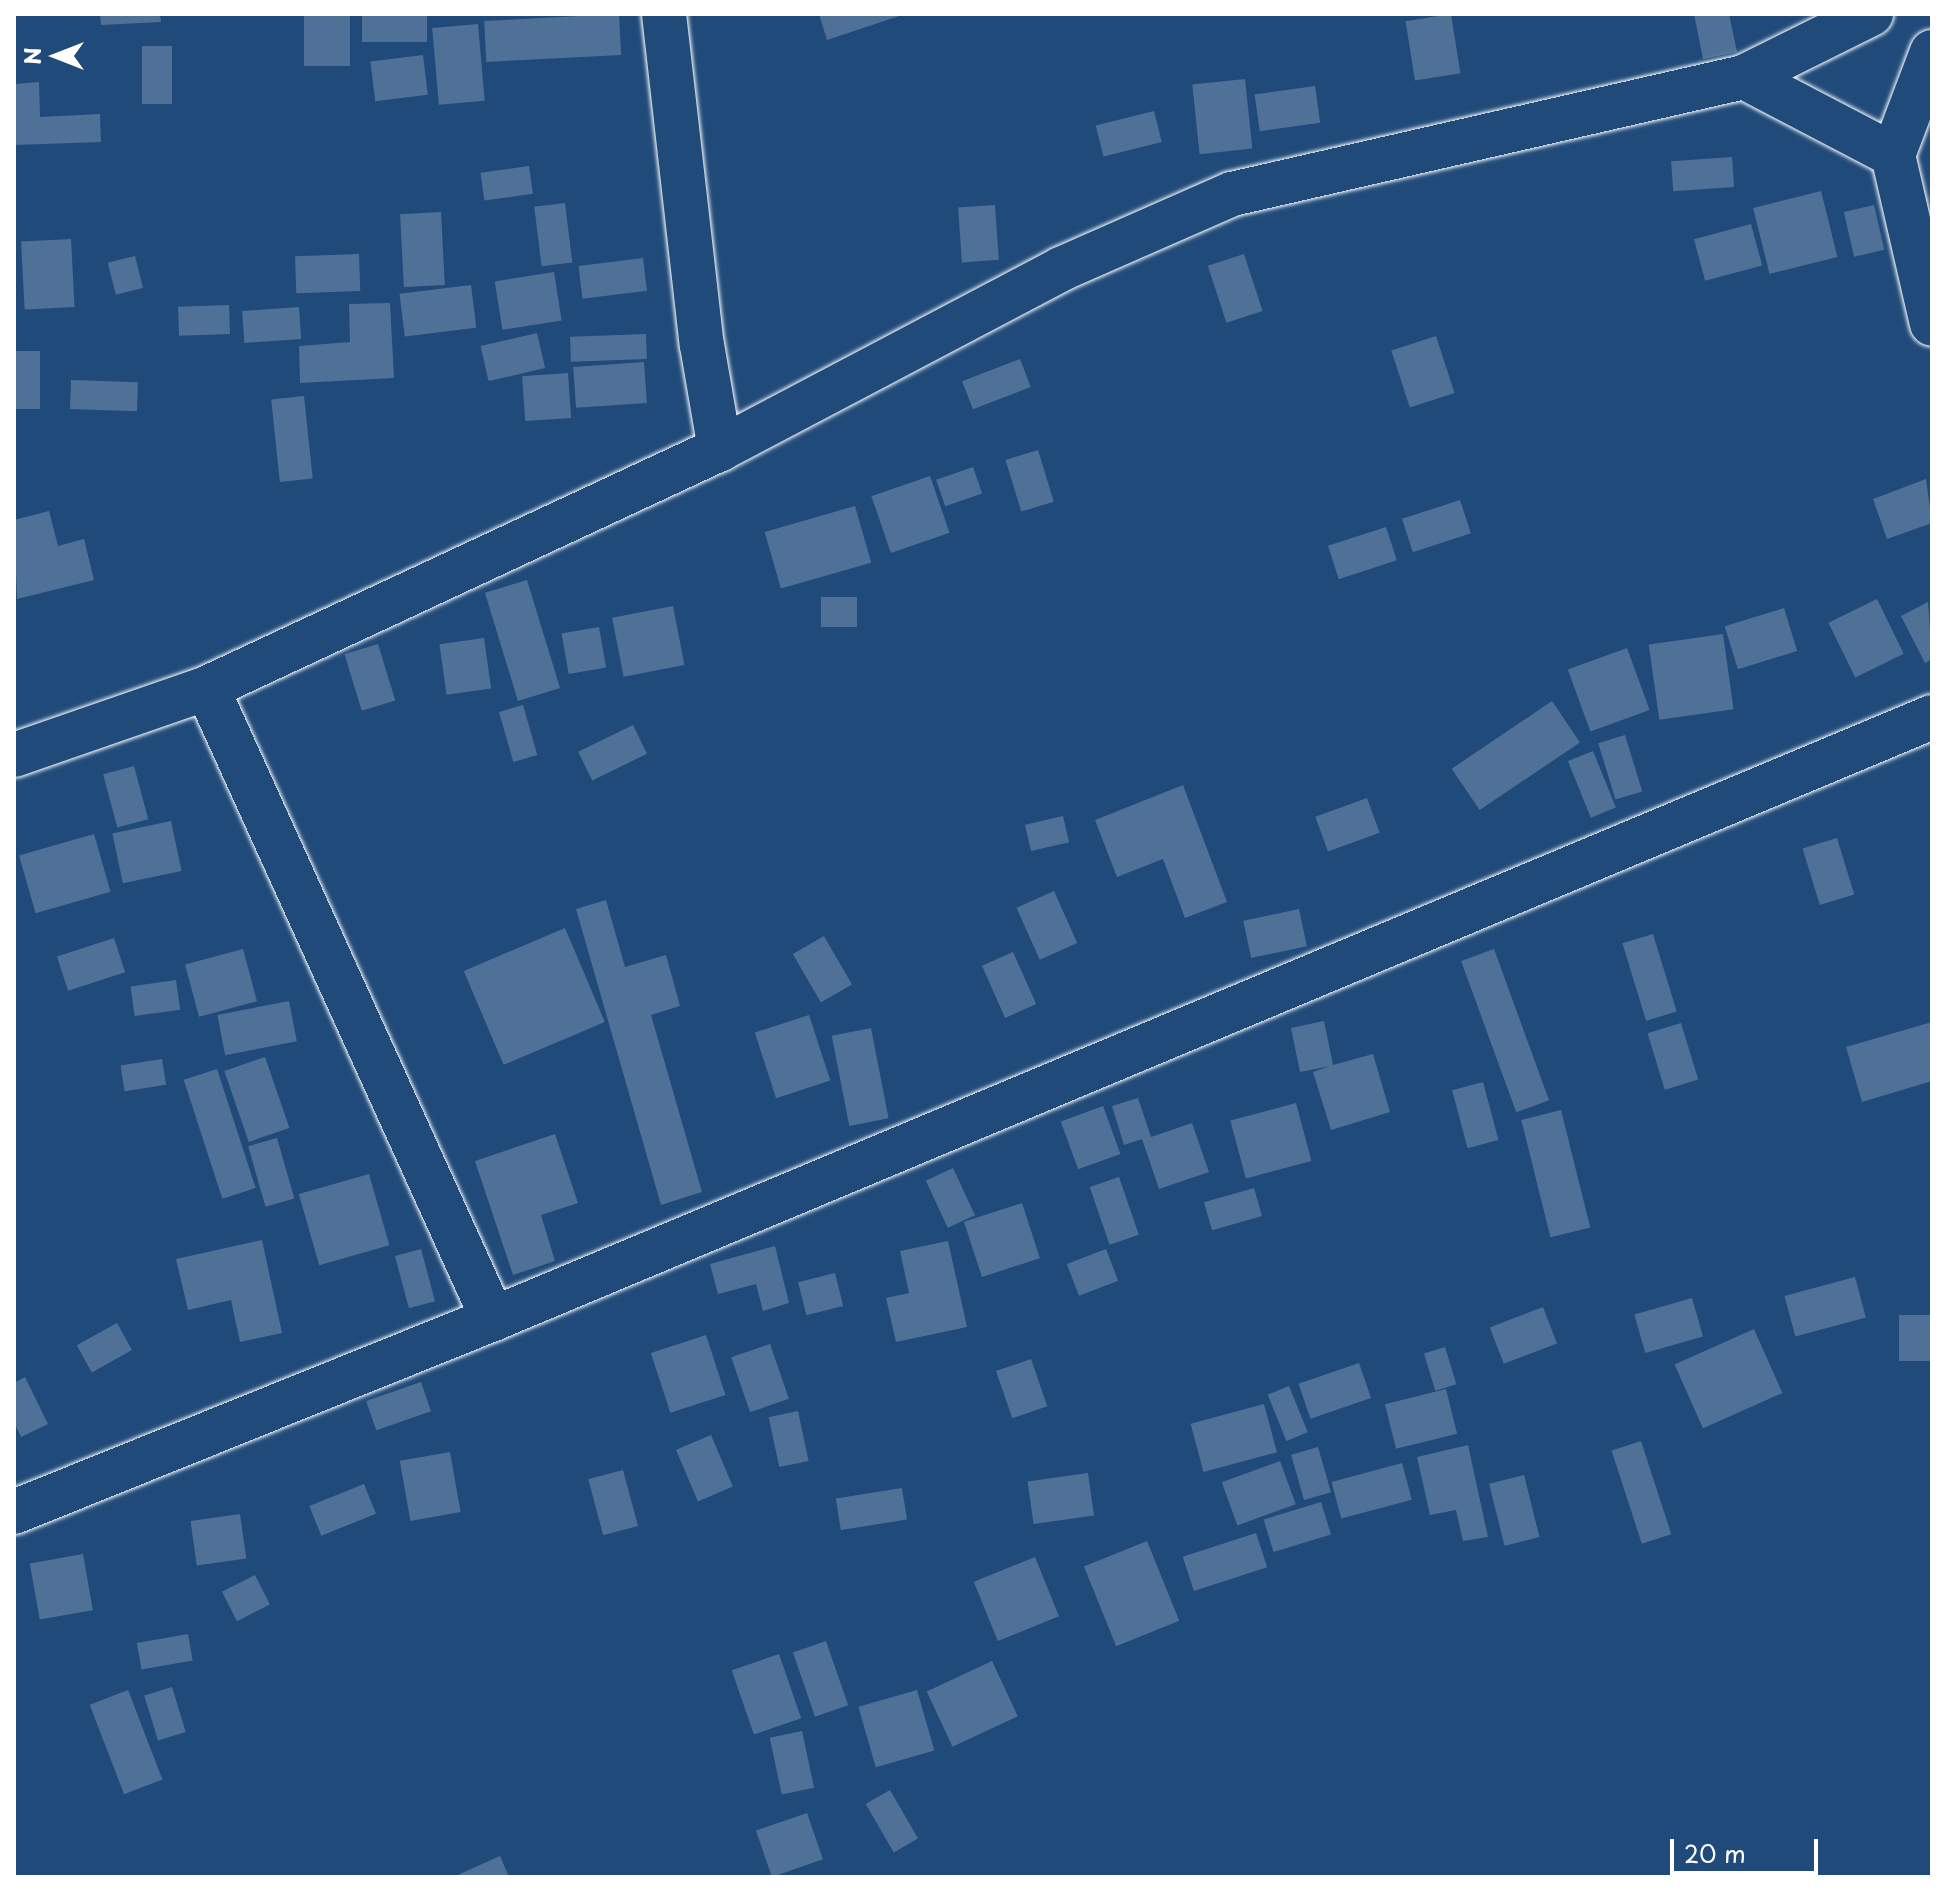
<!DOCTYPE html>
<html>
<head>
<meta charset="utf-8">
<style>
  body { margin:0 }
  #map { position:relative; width:1946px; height:1891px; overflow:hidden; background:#1f4a7a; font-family:"Playpen Sans",sans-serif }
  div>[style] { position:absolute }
  .building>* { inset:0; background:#507197; transform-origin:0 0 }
  .roads { filter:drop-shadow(0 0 2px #fff) drop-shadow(0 0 2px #fff) }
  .minor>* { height:44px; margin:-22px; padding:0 22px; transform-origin:22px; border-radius:22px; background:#1f4a7a }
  span { translate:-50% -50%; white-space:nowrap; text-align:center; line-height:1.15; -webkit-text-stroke:8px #1f4a7a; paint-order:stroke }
  .frame { position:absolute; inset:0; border:16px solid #fff; pointer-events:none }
  .north { position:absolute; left:16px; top:16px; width:80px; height:80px; -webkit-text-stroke:6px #1f4a7a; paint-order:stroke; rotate:270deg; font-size:22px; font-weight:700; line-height:32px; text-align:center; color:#fff }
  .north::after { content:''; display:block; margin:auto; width:28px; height:36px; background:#fff; clip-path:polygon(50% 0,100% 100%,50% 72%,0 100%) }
  .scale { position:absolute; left:1670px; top:1839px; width:148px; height:36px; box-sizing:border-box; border:4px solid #fff; border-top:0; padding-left:10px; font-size:24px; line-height:28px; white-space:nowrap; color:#fff; -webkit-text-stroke:6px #1f4a7a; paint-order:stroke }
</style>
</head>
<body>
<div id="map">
  <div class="building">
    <i style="clip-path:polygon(100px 14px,160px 14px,161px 22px,101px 25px)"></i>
    <i style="left:304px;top:14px;width:46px;height:52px"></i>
    <i style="left:362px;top:14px;width:65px;height:28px"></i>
    <i style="left:619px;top:14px;width:41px;height:135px;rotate:87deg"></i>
    <i style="clip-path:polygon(819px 14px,902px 14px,902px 15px,827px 40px)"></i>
    <i style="left:1451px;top:14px;width:60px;height:46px;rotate:81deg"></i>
    <i style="clip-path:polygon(1694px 14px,1729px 14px,1737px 52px,1703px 59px)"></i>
    <i style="left:478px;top:24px;width:77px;height:46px;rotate:85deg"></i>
    <i style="left:142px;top:46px;width:30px;height:58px"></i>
    <i style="left:423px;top:55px;width:40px;height:53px;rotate:83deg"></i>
    <i style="left:1245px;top:79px;width:70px;height:53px;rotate:84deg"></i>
    <i style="clip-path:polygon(39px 82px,40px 117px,100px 114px,101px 142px,14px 145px,14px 84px)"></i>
    <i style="left:1315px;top:86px;width:37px;height:61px;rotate:82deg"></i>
    <i style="left:1154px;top:111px;width:32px;height:60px;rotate:76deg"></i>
    <i style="left:1732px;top:157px;width:30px;height:61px;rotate:86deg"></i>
    <i style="left:529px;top:166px;width:28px;height:49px;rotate:82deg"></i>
    <i style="left:1821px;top:191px;width:68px;height:70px;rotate:76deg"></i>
    <i style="left:565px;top:203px;width:60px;height:31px;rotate:83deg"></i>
    <i style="left:995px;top:205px;width:55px;height:37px;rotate:86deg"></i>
    <i style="left:1874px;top:205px;width:46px;height:31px;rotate:77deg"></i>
    <i style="left:441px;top:212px;width:73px;height:41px;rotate:87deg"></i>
    <i style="left:1751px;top:224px;width:43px;height:59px;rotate:75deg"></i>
    <i style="left:71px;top:239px;width:68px;height:50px;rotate:87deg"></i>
    <i style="left:359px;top:254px;width:37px;height:64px;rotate:88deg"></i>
    <i style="left:1244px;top:254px;width:60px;height:38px;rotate:72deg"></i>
    <i style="left:135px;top:256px;width:33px;height:28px;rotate:76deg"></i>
    <i style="left:643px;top:258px;width:33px;height:65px;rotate:83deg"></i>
    <i style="left:554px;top:272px;width:49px;height:60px;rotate:81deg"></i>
    <i style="left:471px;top:285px;width:43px;height:72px;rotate:83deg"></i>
    <i style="clip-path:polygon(390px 303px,394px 378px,300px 383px,299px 346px,350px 342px,349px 304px)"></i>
    <i style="left:229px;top:305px;width:29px;height:51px;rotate:88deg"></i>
    <i style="left:299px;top:307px;width:32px;height:57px;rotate:86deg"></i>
    <i style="left:537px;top:333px;width:36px;height:58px;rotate:77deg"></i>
    <i style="left:646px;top:334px;width:25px;height:76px;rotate:88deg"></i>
    <i style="left:1436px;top:336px;width:60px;height:47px;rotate:72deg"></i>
    <i style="left:14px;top:351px;width:26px;height:58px"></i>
    <i style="left:1020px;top:359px;width:30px;height:62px;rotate:69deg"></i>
    <i style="left:644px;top:362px;width:41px;height:71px;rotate:86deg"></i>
    <i style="left:568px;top:373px;width:45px;height:46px;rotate:86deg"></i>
    <i style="left:71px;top:380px;width:67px;height:29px;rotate:2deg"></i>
    <i style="left:304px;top:396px;width:83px;height:33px;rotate:84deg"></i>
    <i style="left:1038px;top:450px;width:54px;height:34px;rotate:73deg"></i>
    <i style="left:973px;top:467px;width:28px;height:39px;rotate:71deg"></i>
    <i style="left:930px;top:476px;width:60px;height:62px;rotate:71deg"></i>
    <i style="clip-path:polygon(1926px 479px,1932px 523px,1887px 539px,1873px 499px)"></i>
    <i style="left:1460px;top:500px;width:35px;height:61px;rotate:72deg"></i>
    <i style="left:855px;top:506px;width:59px;height:94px;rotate:74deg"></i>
    <i style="clip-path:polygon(49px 511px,58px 546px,84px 539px,94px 580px,17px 599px,14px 520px)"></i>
    <i style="left:1386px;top:527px;width:35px;height:61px;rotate:72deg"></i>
    <i style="left:527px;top:580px;width:113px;height:44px;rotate:73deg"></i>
    <i style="left:821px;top:597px;width:36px;height:30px"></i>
    <i style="left:1877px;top:599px;width:61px;height:54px;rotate:64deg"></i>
    <i style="clip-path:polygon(1928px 602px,1932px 659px,1925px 663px,1901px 616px)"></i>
    <i style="left:673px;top:606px;width:60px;height:62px;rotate:79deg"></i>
    <i style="left:1784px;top:608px;width:45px;height:62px;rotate:73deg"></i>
    <i style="left:599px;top:627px;width:41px;height:38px;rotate:80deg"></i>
    <i style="left:1723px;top:634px;width:76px;height:75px;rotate:82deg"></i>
    <i style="left:484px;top:638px;width:51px;height:45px;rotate:82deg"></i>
    <i style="left:378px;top:644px;width:59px;height:35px;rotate:73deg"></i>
    <i style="left:1627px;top:648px;width:66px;height:63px;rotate:70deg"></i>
    <i style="left:1552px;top:701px;width:50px;height:121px;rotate:56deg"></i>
    <i style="left:523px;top:705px;width:52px;height:25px;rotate:74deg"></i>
    <i style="left:633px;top:725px;width:32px;height:61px;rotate:64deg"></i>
    <i style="left:1625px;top:735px;width:59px;height:28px;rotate:73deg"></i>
    <i style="left:1593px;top:751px;width:61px;height:27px;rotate:68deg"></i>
    <i style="left:134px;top:766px;width:55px;height:32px;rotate:75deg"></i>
    <i style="clip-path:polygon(1183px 785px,1227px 902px,1185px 918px,1163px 859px,1117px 877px,1095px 820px)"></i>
    <i style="left:1367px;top:798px;width:37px;height:55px;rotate:70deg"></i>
    <i style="left:1063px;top:816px;width:27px;height:39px;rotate:77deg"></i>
    <i style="left:171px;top:821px;width:51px;height:60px;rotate:78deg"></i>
    <i style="left:94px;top:834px;width:60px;height:78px;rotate:74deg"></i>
    <i style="left:1837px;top:838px;width:59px;height:36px;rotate:73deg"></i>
    <i style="left:1054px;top:891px;width:57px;height:41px;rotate:66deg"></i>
    <i style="clip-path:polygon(606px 900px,625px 967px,666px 955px,680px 1006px,651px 1015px,702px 1192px,661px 1205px,576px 909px)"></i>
    <i style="left:1299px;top:909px;width:38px;height:57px;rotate:78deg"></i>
    <i style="left:565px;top:928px;width:102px;height:110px;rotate:67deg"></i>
    <i style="left:1653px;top:934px;width:81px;height:32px;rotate:73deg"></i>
    <i style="left:824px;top:936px;width:56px;height:36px;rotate:60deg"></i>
    <i style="left:114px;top:938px;width:36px;height:60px;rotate:72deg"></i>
    <i style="left:243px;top:949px;width:54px;height:60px;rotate:75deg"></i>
    <i style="left:1494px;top:949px;width:161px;height:35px;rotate:70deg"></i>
    <i style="left:1013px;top:952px;width:57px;height:34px;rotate:66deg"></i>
    <i style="left:176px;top:980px;width:30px;height:46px;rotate:82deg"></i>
    <i style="left:289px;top:1001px;width:41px;height:73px;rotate:79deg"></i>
    <i style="left:809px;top:1015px;width:69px;height:57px;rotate:72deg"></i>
    <i style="clip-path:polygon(1324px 1021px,1333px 1065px,1373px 1054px,1390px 1112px,1331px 1130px,1313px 1072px,1330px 1066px,1300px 1072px,1291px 1028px)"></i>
    <i style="clip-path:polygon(1932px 1022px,1932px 1081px,1862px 1102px,1846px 1047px)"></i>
    <i style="left:1681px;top:1023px;width:59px;height:35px;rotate:73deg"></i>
    <i style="left:871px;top:1028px;width:92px;height:40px;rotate:79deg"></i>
    <i style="left:265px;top:1057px;width:75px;height:43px;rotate:71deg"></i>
    <i style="left:162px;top:1059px;width:26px;height:42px;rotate:81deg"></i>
    <i style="left:217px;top:1069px;width:125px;height:35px;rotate:72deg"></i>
    <i style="left:1483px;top:1082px;width:60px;height:32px;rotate:75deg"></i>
    <i style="clip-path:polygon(1138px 1098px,1151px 1137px,1192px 1123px,1209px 1172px,1159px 1189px,1142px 1139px,1124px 1145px,1112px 1106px)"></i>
    <i style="left:1296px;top:1103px;width:60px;height:68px;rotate:75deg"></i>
    <i style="left:1103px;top:1106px;width:51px;height:45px;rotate:70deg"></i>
    <i style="left:1561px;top:1110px;width:121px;height:41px;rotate:76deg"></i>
    <i style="clip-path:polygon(555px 1134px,578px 1203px,541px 1215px,555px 1261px,513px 1275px,475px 1161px)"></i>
    <i style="left:277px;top:1138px;width:63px;height:30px;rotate:74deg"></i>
    <i style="left:953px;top:1168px;width:52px;height:30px;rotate:65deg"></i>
    <i style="left:369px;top:1174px;width:74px;height:73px;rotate:74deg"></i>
    <i style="left:1119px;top:1177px;width:61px;height:31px;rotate:71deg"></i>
    <i style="left:1254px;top:1188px;width:29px;height:52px;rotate:74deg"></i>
    <i style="left:1022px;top:1203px;width:58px;height:61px;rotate:72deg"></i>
    <i style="clip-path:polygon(262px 1240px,282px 1333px,240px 1342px,231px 1300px,188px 1310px,176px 1259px)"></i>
    <i style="clip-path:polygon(948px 1241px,967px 1327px,896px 1342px,886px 1298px,909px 1293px,900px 1251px)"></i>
    <i style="clip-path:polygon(775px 1246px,789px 1303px,763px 1311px,756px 1284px,718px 1294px,710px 1264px)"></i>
    <i style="left:421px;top:1249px;width:54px;height:27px;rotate:75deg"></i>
    <i style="left:1106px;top:1249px;width:34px;height:42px;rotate:69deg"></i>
    <i style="left:835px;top:1273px;width:34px;height:38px;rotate:76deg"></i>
    <i style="left:1855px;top:1277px;width:42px;height:73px;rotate:75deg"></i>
    <i style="left:1692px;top:1298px;width:40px;height:60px;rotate:74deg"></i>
    <i style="left:1543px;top:1307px;width:39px;height:57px;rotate:69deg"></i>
    <i style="left:1932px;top:1315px;width:46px;height:33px;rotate:90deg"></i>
    <i style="left:117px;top:1323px;width:31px;height:46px;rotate:61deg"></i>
    <i style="left:1754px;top:1329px;width:70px;height:87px;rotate:66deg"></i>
    <i style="left:706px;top:1335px;width:63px;height:58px;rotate:72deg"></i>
    <i style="left:770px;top:1344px;width:58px;height:41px;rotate:71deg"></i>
    <i style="left:1445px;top:1347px;width:39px;height:22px;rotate:73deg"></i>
    <i style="left:1031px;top:1359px;width:50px;height:37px;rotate:71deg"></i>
    <i style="left:1359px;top:1363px;width:37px;height:64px;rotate:71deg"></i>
    <i style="clip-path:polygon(25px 1377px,48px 1424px,21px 1437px,14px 1422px,14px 1383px)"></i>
    <i style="left:421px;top:1382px;width:31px;height:58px;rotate:71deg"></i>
    <i style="left:1289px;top:1386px;width:50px;height:23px;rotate:68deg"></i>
    <i style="left:1446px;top:1389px;width:46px;height:63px;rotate:76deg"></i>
    <i style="left:1264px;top:1404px;width:50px;height:76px;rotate:75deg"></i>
    <i style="left:798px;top:1411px;width:51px;height:30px;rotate:78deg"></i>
    <i style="left:711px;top:1435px;width:56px;height:38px;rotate:67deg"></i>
    <i style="left:1641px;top:1441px;width:98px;height:31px;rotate:72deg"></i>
    <i style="clip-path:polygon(1468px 1445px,1488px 1537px,1463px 1541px,1456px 1510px,1430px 1515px,1417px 1457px)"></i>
    <i style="left:1318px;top:1447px;width:47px;height:28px;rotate:74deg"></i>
    <i style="left:450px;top:1452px;width:61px;height:51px;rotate:80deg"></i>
    <i style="left:1280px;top:1461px;width:46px;height:62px;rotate:70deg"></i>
    <i style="left:1402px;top:1463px;width:38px;height:73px;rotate:75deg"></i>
    <i style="left:623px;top:1470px;width:58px;height:36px;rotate:75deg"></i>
    <i style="left:1088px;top:1473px;width:43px;height:61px;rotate:82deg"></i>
    <i style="left:1524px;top:1475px;width:64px;height:36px;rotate:76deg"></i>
    <i style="left:364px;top:1484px;width:32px;height:59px;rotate:68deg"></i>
    <i style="left:902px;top:1488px;width:32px;height:67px;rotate:81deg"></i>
    <i style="left:1321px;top:1502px;width:34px;height:60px;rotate:73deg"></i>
    <i style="left:240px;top:1514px;width:45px;height:50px;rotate:82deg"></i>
    <i style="left:1256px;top:1533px;width:36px;height:77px;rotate:72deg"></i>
    <i style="left:1147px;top:1541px;width:86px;height:68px;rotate:68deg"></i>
    <i style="left:83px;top:1554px;width:57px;height:54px;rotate:80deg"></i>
    <i style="left:1035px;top:1557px;width:64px;height:66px;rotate:68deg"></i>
    <i style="left:255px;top:1575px;width:33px;height:37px;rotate:63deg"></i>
    <i style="left:188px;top:1634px;width:27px;height:52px;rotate:80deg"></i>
    <i style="left:826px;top:1641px;width:68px;height:35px;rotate:71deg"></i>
    <i style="left:779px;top:1654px;width:68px;height:50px;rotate:71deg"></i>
    <i style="left:992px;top:1661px;width:61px;height:72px;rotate:65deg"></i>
    <i style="left:172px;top:1687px;width:47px;height:29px;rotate:73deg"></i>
    <i style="left:128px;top:1690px;width:96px;height:41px;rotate:69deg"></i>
    <i style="left:917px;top:1690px;width:63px;height:61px;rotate:74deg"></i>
    <i style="left:802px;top:1731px;width:58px;height:33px;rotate:78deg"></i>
    <i style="left:890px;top:1790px;width:56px;height:28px;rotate:60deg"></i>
    <i style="left:807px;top:1813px;width:49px;height:54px;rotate:71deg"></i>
    <i style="clip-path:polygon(500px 1856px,509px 1877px,453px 1877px)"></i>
  </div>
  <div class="roads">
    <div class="minor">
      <i style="left:664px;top:14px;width:333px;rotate:83.5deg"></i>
      <i style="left:702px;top:345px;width:106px;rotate:80.2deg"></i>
      <i style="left:1932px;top:52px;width:110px;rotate:110.7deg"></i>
      <i style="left:1893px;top:155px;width:173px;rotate:77deg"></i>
      <i style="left:1744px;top:77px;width:168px;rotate:27.6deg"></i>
      <i style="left:207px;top:688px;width:693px;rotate:65.62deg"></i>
      <i style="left:14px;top:755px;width:204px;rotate:-19.1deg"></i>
      <i style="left:207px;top:688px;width:566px;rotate:-24.98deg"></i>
      <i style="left:720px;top:449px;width:386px;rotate:-27.8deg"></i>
      <i style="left:1061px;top:269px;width:187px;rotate:-23.7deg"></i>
      <i style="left:1232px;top:194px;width:525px;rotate:-12.87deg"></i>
      <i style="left:1744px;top:77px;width:142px;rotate:-26.4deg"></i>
      <i style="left:14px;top:1512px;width:516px;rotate:-21.95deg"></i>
      <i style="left:493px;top:1319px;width:1560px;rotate:-22.7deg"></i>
    </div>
  </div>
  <div class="frame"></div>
  <div class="north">N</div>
  <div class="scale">20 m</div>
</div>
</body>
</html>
